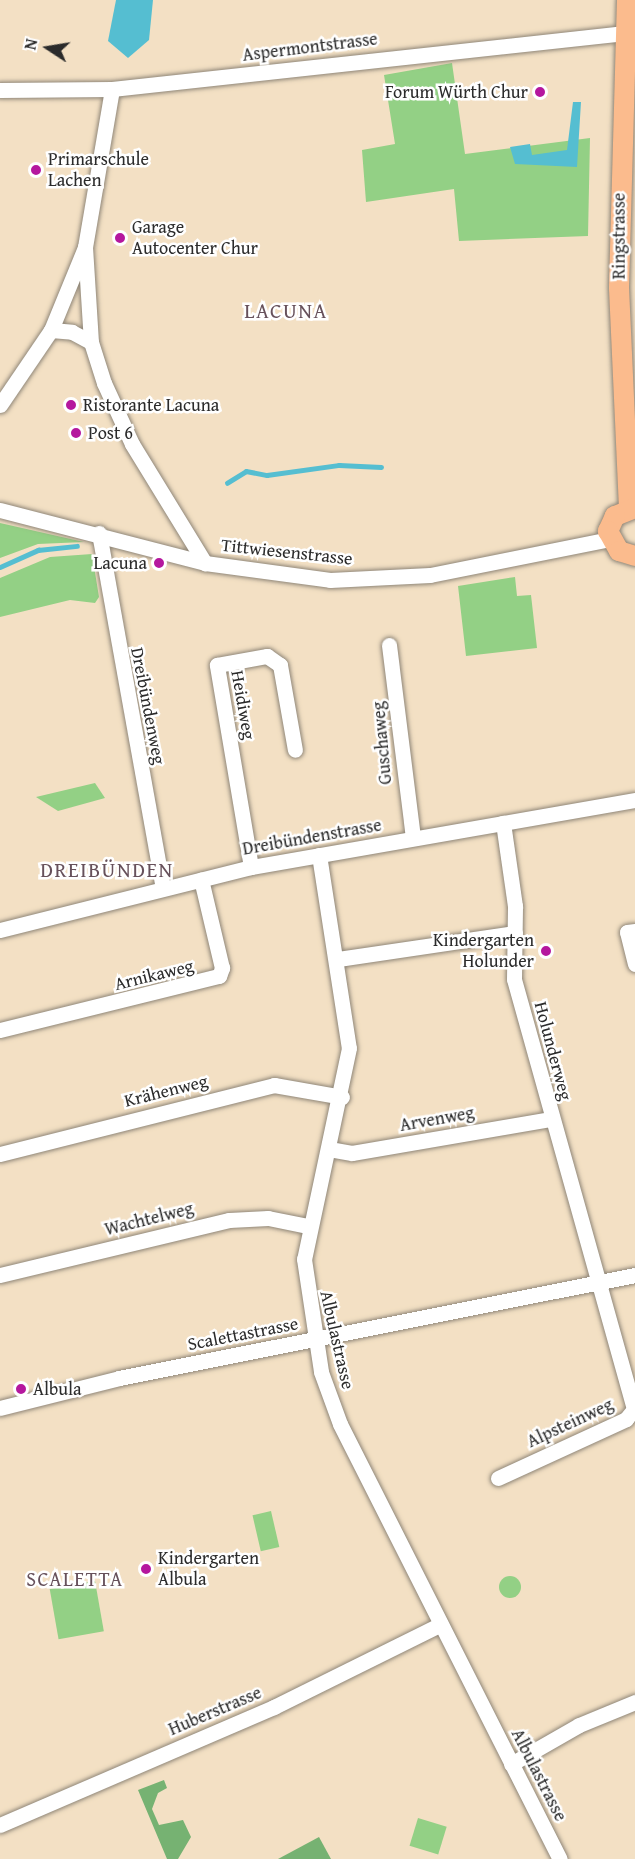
<!DOCTYPE html>
<html>
<head>
<meta charset="utf-8">
<style>
  body { margin:0 }
  #map { position:relative; width:635px; height:1859px; overflow:hidden; background:#f3e0c4; font-family:"Gentium Book Plus",serif }
  div>[style] { position:absolute }
  .green>* { inset:0; background:#93d085; transform-origin:0 0 }
  .round { border-radius:50% }
  .forest>* { inset:0; background:#76b272 }
  .water>* { inset:0; background:#55bed1 }
  .stream>* { height:4.5px; margin:-2.25px; padding:0 2.25px; transform-origin:2.25px; border-radius:2.25px; background:#55bed1 }
  .roads { filter:drop-shadow(0 0 2px #8f8678) drop-shadow(0 0 2px #8f8678) }
  .minor>* { height:15px; margin:-7.5px; padding:0 7.5px; transform-origin:7.5px; border-radius:7.5px; background:#fff }
  .major>* { height:20px; margin:-10px; padding:0 10px; transform-origin:10px; border-radius:10px; background:#fbbb8d }
  .dots>* { width:16px; height:16px; translate:-50% -50%; box-sizing:border-box; border:3px solid #fff; border-radius:50% }
  span { translate:-50% -50%; white-space:nowrap; text-align:center; line-height:1.15; -webkit-text-stroke:5px #fff; paint-order:stroke }
  .street-label { font-size:18px; color:#2b2b2b }
  .poi-label { font-size:18px; color:#2b2b2b }
  .right { translate:-100% -50%; text-align:right }
  .left { translate:0 -50%; text-align:left }
  .neighbourhood-label { font-size:20px; color:#67515b; letter-spacing:1.5px }
  .quarter-label { font-size:21px; color:#67515b; letter-spacing:1.5px }
  .north { position:absolute; left:18px; top:18px; width:60px; height:60px; -webkit-text-stroke:4px #fff; paint-order:stroke; rotate:282deg; font-size:16px; font-weight:700; line-height:24px; text-align:center; color:#2b2b2b }
  .north::after { content:''; display:block; margin:auto; width:21px; height:27px; background:#2b2b2b; clip-path:polygon(50% 0,100% 100%,50% 72%,0 100%) }
</style>
</head>
<body>
<div id="map">
  <div class="green">
    <i style="clip-path:polygon(452px 63px,465px 154px,590px 138px,588px 236px,459px 241px,454px 189px,366px 202px,362px 150px,395px 144px,384px 75px)"></i>
    <i style="clip-path:polygon(0 523px,84px 542px,38px 544px,0 558px)"></i>
    <i style="clip-path:polygon(92px 554px,99px 597px,95px 603px,70px 600px,0 617px,0 578px,50px 557px)"></i>
    <i style="clip-path:polygon(515px 577px,517px 596px,531px 595px,537px 648px,466px 656px,458px 586px)"></i>
    <i style="clip-path:polygon(95px 783px,105px 798px,58px 811px,36px 797px)"></i>
    <i style="left:271px;top:1511px;width:37px;height:19px;rotate:77deg"></i>
    <i class="round" style="left:499px;top:1576px;width:22px;height:22px"></i>
    <i style="left:95px;top:1581px;width:51px;height:46px;rotate:80deg"></i>
    <i style="left:418px;top:1818px;width:30px;height:29px;rotate:17deg"></i>
  </div>
  <div class="forest">
    <i style="clip-path:polygon(164px 1780px,167px 1788px,158px 1793px,152px 1809px,159px 1825px,183px 1820px,191px 1837px,178px 1859px,167px 1859px,138px 1790px)"></i>
    <i style="clip-path:polygon(319px 1837px,331px 1859px,278px 1859px)"></i>
  </div>
  <div class="water">
    <i style="clip-path:polygon(116px 0,153px 0,149px 40px,128px 58px,108px 41px)"></i>
    <i style="clip-path:polygon(573px 102px,581px 102px,577px 167px,515px 164px,510px 147px,530px 144px,532px 155px,567px 150px)"></i>
  </div>
  <div class="stream">
    <i style="left:227px;top:483px;width:22px;rotate:-32deg"></i>
    <i style="left:246px;top:471px;width:21px;rotate:11deg"></i>
    <i style="left:267px;top:475px;width:73px;rotate:-7.9deg"></i>
    <i style="left:339px;top:465px;width:42px;rotate:2.7deg"></i>
    <i style="left:0;top:567px;width:42px;rotate:-24.1deg"></i>
    <i style="left:38px;top:550px;width:39px;rotate:-6deg"></i>
  </div>
  <div class="roads">
    <div class="minor">
      <i style="left:0;top:90px;width:112px;rotate:-0.5deg"></i>
      <i style="left:112px;top:89px;width:516px;rotate:-6.23deg"></i>
      <i style="left:85px;top:247px;width:95px;rotate:86.4deg"></i>
      <i style="left:91px;top:342px;width:43px;rotate:72.4deg"></i>
      <i style="left:104px;top:383px;width:67px;rotate:65.3deg"></i>
      <i style="left:132px;top:444px;width:140px;rotate:58.5deg"></i>
      <i style="left:51px;top:330px;width:21px;rotate:5deg"></i>
      <i style="left:72px;top:332px;width:21px;rotate:28deg"></i>
      <i style="left:0;top:405px;width:91px;rotate:-55.8deg"></i>
      <i style="left:51px;top:330px;width:90px;rotate:-67.7deg"></i>
      <i style="left:85px;top:247px;width:160px;rotate:-80.3deg"></i>
      <i style="left:0;top:510px;width:212px;rotate:14.5deg"></i>
      <i style="left:205px;top:563px;width:126px;rotate:7.7deg"></i>
      <i style="left:330px;top:580px;width:100px;rotate:-2.9deg"></i>
      <i style="left:430px;top:575px;width:184px;rotate:-11.3deg"></i>
      <i style="left:99px;top:533px;width:360px;rotate:79.8deg"></i>
      <i style="left:389px;top:645px;width:194px;rotate:82.9deg"></i>
      <i style="left:319px;top:855px;width:195px;rotate:81.2deg"></i>
      <i style="left:349px;top:1048px;width:216px;rotate:102deg"></i>
      <i style="left:304px;top:1259px;width:114px;rotate:81.4deg"></i>
      <i style="left:321px;top:1372px;width:55px;rotate:69.9deg"></i>
      <i style="left:340px;top:1424px;width:487px;rotate:63.2deg"></i>
      <i style="left:251px;top:867px;width:205px;rotate:-99.6deg"></i>
      <i style="left:217px;top:665px;width:51px;rotate:-10.2deg"></i>
      <i style="left:267px;top:656px;width:16px;rotate:35deg"></i>
      <i style="left:280px;top:665px;width:86px;rotate:80deg"></i>
      <i style="left:0;top:930px;width:259px;rotate:-14.1deg"></i>
      <i style="left:251px;top:867px;width:390px;rotate:-9.9deg"></i>
      <i style="left:635px;top:931px;width:8px;rotate:173deg"></i>
      <i style="left:627px;top:932px;width:33px;rotate:76deg"></i>
      <i style="left:338px;top:959px;width:179px;rotate:-8.4deg"></i>
      <i style="left:0;top:1030px;width:226px;rotate:-13.9deg"></i>
      <i style="left:219px;top:976px;width:9px;rotate:-69deg"></i>
      <i style="left:222px;top:968px;width:91px;rotate:-103.3deg"></i>
      <i style="left:329px;top:1149px;width:23px;rotate:10deg"></i>
      <i style="left:352px;top:1153px;width:202px;rotate:-9.7deg"></i>
      <i style="left:0;top:1154px;width:283px;rotate:-14.1deg"></i>
      <i style="left:274px;top:1085px;width:69px;rotate:10deg"></i>
      <i style="left:0;top:1275px;width:236px;rotate:-13.5deg"></i>
      <i style="left:229px;top:1220px;width:39px;rotate:-3deg"></i>
      <i style="left:268px;top:1218px;width:41px;rotate:11.3deg"></i>
      <i style="left:0;top:1408px;width:123px;rotate:-14.1deg"></i>
      <i style="left:119px;top:1378px;width:526px;rotate:-11.29deg"></i>
      <i style="left:498px;top:1478px;width:141px;rotate:-24.7deg"></i>
      <i style="left:626px;top:1419px;width:13px;rotate:-51deg"></i>
      <i style="left:634px;top:1409px;width:446px;rotate:-105.6deg"></i>
      <i style="left:514px;top:979px;width:73px;rotate:-89.2deg"></i>
      <i style="left:515px;top:906px;width:84px;rotate:-98.2deg"></i>
      <i style="left:511px;top:1764px;width:78px;rotate:-29.8deg"></i>
      <i style="left:579px;top:1725px;width:61px;rotate:-22.3deg"></i>
      <i style="left:0;top:1825px;width:298px;rotate:-23.3deg"></i>
      <i style="left:274px;top:1707px;width:186px;rotate:-26.4deg"></i>
    </div>
    <div class="major">
      <i style="left:627px;top:0;width:288px;rotate:91.6deg"></i>
      <i style="left:619px;top:288px;width:220px;rotate:87.4deg"></i>
      <i style="left:635px;top:508px;width:22px;rotate:158deg"></i>
      <i style="left:615px;top:516px;width:17px;rotate:115deg"></i>
      <i style="left:608px;top:531px;width:23px;rotate:61deg"></i>
      <i style="left:619px;top:551px;width:17px;rotate:17deg"></i>
    </div>
  </div>
  <div class="dots">
    <i style="left:540px;top:92px;background:#b5179e"></i>
    <i style="left:36px;top:170px;background:#b5179e"></i>
    <i style="left:120px;top:238px;background:#b5179e"></i>
    <i style="left:71px;top:405px;background:#b5179e"></i>
    <i style="left:76px;top:433px;background:#b5179e"></i>
    <i style="left:159px;top:563px;background:#b5179e"></i>
    <i style="left:546px;top:951px;background:#b5179e"></i>
    <i style="left:21px;top:1389px;background:#b5179e"></i>
    <i style="left:146px;top:1569px;background:#b5179e"></i>
  </div>
  <div class="street-label">
    <span style="left:310px;top:47px;rotate:-7deg">Aspermontstrasse</span>
    <span style="left:619px;top:236px;rotate:-90deg">Ringstrasse</span>
    <span style="left:287px;top:552px;rotate:6deg">Tittwiesenstrasse</span>
    <span style="left:243px;top:705px;rotate:80deg">Heidiweg</span>
    <span style="left:148px;top:706px;rotate:79deg">Dreibündenweg</span>
    <span style="left:382px;top:743px;rotate:-95deg">Guschaweg</span>
    <span style="left:312px;top:837px;rotate:-10deg">Dreibündenstrasse</span>
    <span style="left:154px;top:975px;rotate:-14deg">Arnikaweg</span>
    <span style="left:553px;top:1051px;rotate:75deg">Holunderweg</span>
    <span style="left:166px;top:1091px;rotate:-14deg">Krähenweg</span>
    <span style="left:437px;top:1119px;rotate:-10deg">Arvenweg</span>
    <span style="left:149px;top:1219px;rotate:-14deg">Wachtelweg</span>
    <span style="left:243px;top:1334px;rotate:-11deg">Scalettastrasse</span>
    <span style="left:337px;top:1340px;rotate:77deg">Albulastrasse</span>
    <span style="left:570px;top:1423px;rotate:-25deg">Alpsteinweg</span>
    <span style="left:215px;top:1711px;rotate:-23deg">Huberstrasse</span>
    <span style="left:539px;top:1775px;rotate:63deg">Albulastrasse</span>
  </div>
  <div class="poi-label">
    <span class="right" style="left:528px;top:92px">Forum Würth Chur</span>
    <span class="left" style="left:48px;top:170px">Primarschule<br>Lachen</span>
    <span class="left" style="left:132px;top:238px">Garage<br>Autocenter Chur</span>
    <span class="left" style="left:83px;top:405px">Ristorante Lacuna</span>
    <span class="left" style="left:88px;top:433px">Post 6</span>
    <span class="right" style="left:147px;top:563px">Lacuna</span>
    <span class="right" style="left:534px;top:951px">Kindergarten<br>Holunder</span>
    <span class="left" style="left:33px;top:1389px">Albula</span>
    <span class="left" style="left:158px;top:1569px">Kindergarten<br>Albula</span>
  </div>
  <div class="neighbourhood-label">
    <span style="left:75px;top:1578px">SCALETTA</span>
  </div>
  <div class="quarter-label">
    <span style="left:286px;top:311px">LACUNA</span>
    <span style="left:107px;top:870px">DREIBÜNDEN</span>
  </div>
  <div class="north">N</div>
</div>
</body>
</html>
